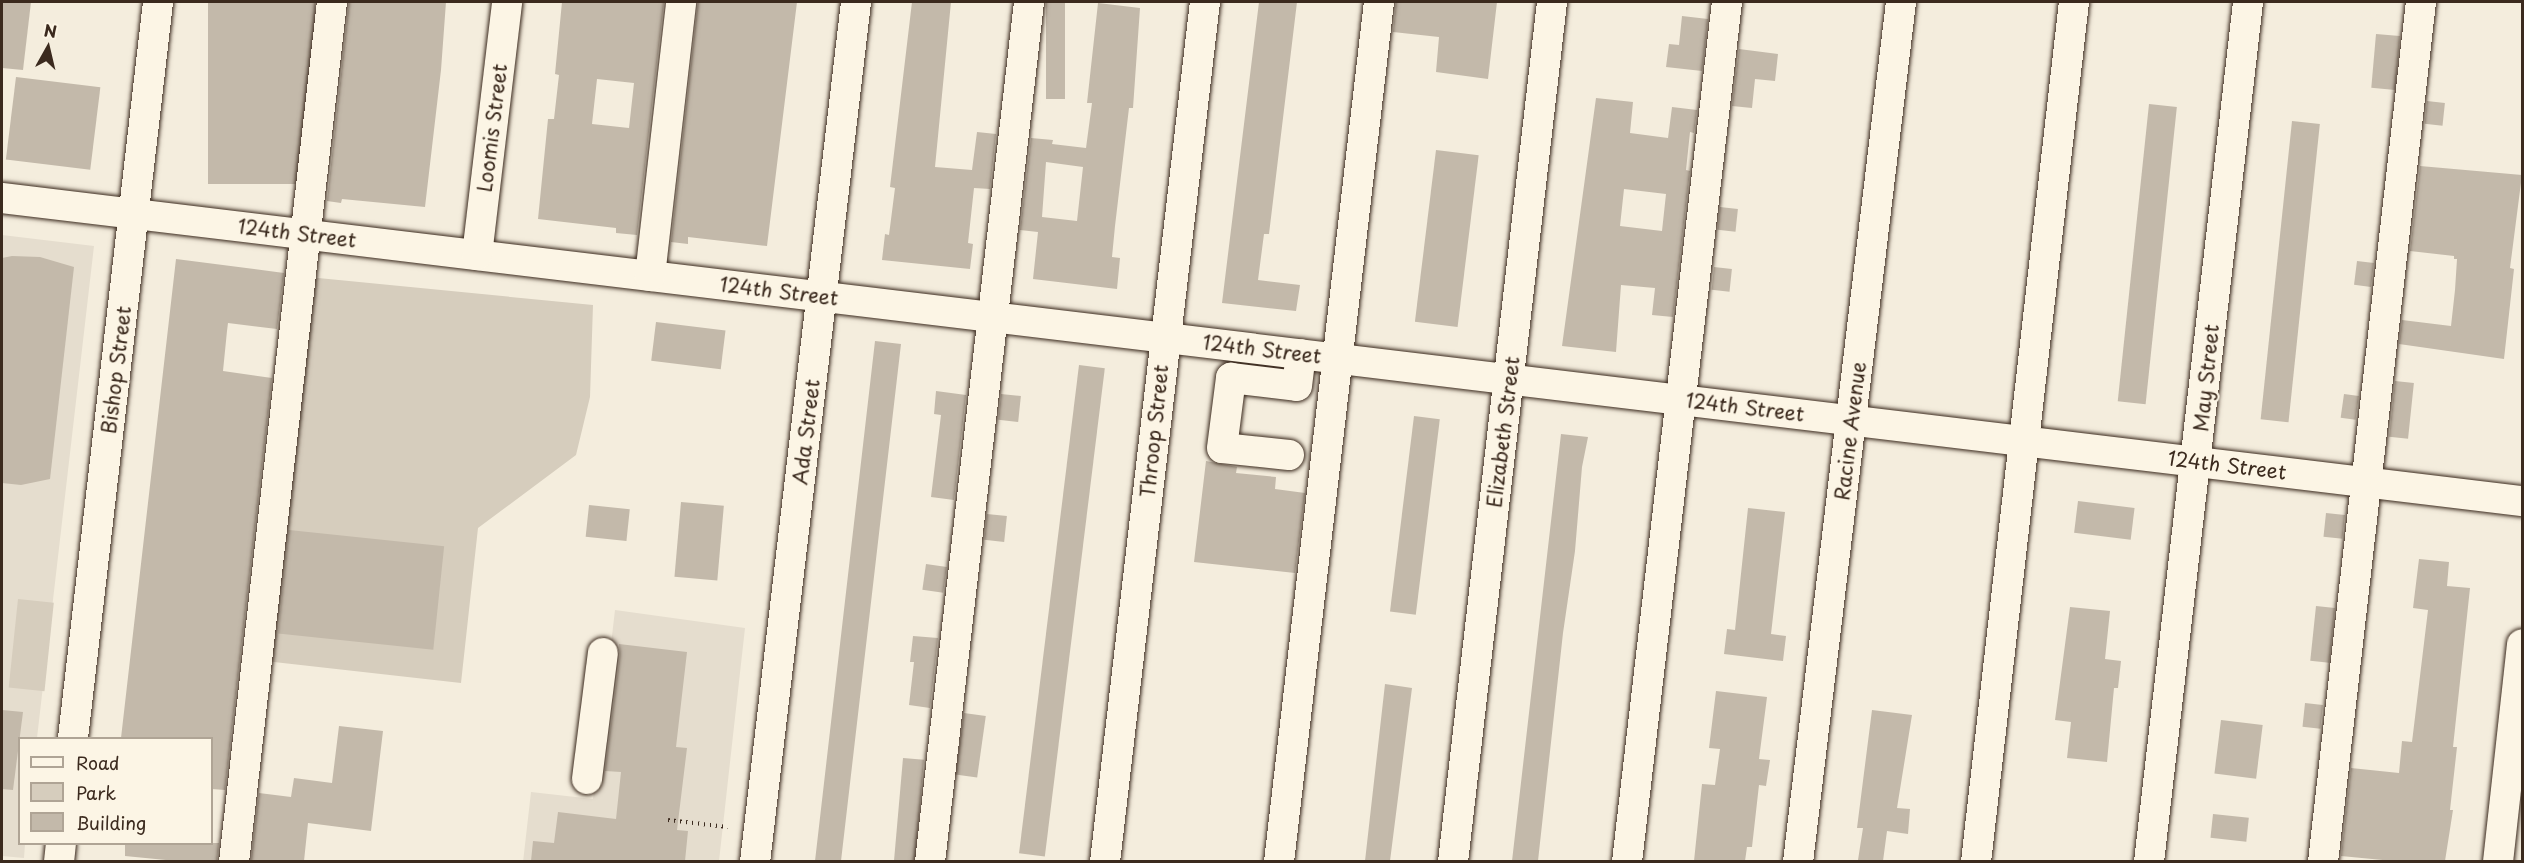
<!DOCTYPE html>
<html>
<head>
<meta charset="utf-8">
<style>
  body { margin:0 }
  #map { position:relative; width:2524px; height:863px; overflow:hidden; background:#f4eddd; font-family:"Playpen Sans",sans-serif }
  div>[style] { position:absolute }
  .built>* { inset:0; background:#e5ddce }
  .green>* { inset:0; background:#d6cdbd; transform-origin:0 0 }
  .building>* { inset:0; background:#c3b9aa; transform-origin:0 0 }
  .path>* { height:4px; margin-top:-2px; transform-origin:0; background:repeating-linear-gradient(90deg,#3b2a1e 0 1.5px,transparent 0 6px) }
  .roads { filter:drop-shadow(0 0 2px #3b2a1e) drop-shadow(0 0 2px #3b2a1e) }
  .minor>* { height:30px; margin:-15px; padding:0 15px; transform-origin:15px; border-radius:15px; background:#fcf5e5 }
  span { translate:-50% -50%; white-space:nowrap; text-align:center; line-height:1.15; -webkit-text-stroke:4.5px #fcf5e5; paint-order:stroke }
  .street-label { font-size:20px; color:#3b2a1e }
  .frame { position:absolute; inset:0; border:3px solid #3b2a1e; pointer-events:none }
  .legend { position:absolute; left:18px; top:737px; width:195px; height:108px; box-sizing:border-box; background:#fcf5e5; border:2px solid #afa495; margin:0; padding:8px 10px; list-style:none; font-size:18px; color:#3b2a1e }
  .legend li { display:flex; align-items:center; gap:12px; height:30px }
  .legend b { width:30px; border:2px solid #afa495 }
  .north { position:absolute; left:18px; top:18px; width:60px; height:60px; -webkit-text-stroke:4px #fcf5e5; paint-order:stroke; rotate:8deg; font-size:16px; font-weight:700; line-height:24px; text-align:center; color:#3b2a1e }
  .north::after { content:''; display:block; margin:auto; width:21px; height:27px; background:#3b2a1e; clip-path:polygon(50% 0,100% 100%,50% 72%,0 100%) }
</style>
</head>
<body>
<div id="map">
  <div class="built">
    <i style="clip-path:polygon(2px 235px,94px 246px,37px 738px,20px 738px,20px 844px,25px 844px,24px 858px,2px 856px)"></i>
    <i style="clip-path:polygon(615px 610px,745px 628px,719px 861px,523px 862px,531px 792px,593px 799px)"></i>
  </div>
  <div class="green">
    <i style="clip-path:polygon(308px 277px,593px 305px,590px 397px,576px 455px,478px 528px,461px 683px,265px 661px)"></i>
    <i style="left:18px;top:599px;width:36px;height:89px;rotate:6deg"></i>
  </div>
  <div class="building">
    <i style="clip-path:polygon(2px 2px,31px 2px,23px 70px,2px 68px)"></i>
    <i style="left:208px;top:2px;width:107px;height:182px"></i>
    <i style="clip-path:polygon(349px 2px,446px 2px,441px 70px,425px 207px,342px 199px,341px 203px,327px 201px)"></i>
    <i style="clip-path:polygon(evenodd,562px 2px,664px 2px,637px 235px,616px 233px,616px 228px,538px 219px,548px 119px,554px 119px,559px 75px,555px 74px,562px 2px,597px 79px,634px 83px,629px 128px,592px 124px,597px 79px)"></i>
    <i style="clip-path:polygon(698px 2px,797px 2px,767px 246px,688px 237px,688px 244px,671px 242px)"></i>
    <i style="clip-path:polygon(912px 2px,951px 2px,935px 167px,972px 170px,977px 132px,996px 134px,990px 189px,974px 188px,968px 243px,973px 244px,970px 269px,882px 260px,885px 234px,889px 235px,895px 188px,890px 187px)"></i>
    <i style="left:1046px;top:2px;width:19px;height:97px"></i>
    <i style="clip-path:polygon(1259px 2px,1297px 2px,1269px 234px,1264px 234px,1258px 280px,1300px 285px,1296px 311px,1222px 303px)"></i>
    <i style="clip-path:polygon(1396px 2px,1497px 2px,1488px 79px,1436px 72px,1439px 37px,1393px 32px)"></i>
    <i style="clip-path:polygon(evenodd,1098px 3px,1140px 8px,1133px 108px,1129px 108px,1115px 226px,1112px 257px,1120px 258px,1117px 289px,1033px 279px,1038px 232px,1020px 230px,1031px 138px,1053px 140px,1052px 144px,1086px 148px,1092px 103px,1087px 103px,1098px 3px,1046px 162px,1083px 167px,1077px 221px,1042px 217px,1046px 162px)"></i>
    <i style="clip-path:polygon(1682px 16px,1708px 19px,1702px 71px,1666px 67px,1669px 44px,1679px 45px)"></i>
    <i style="left:2376px;top:34px;width:24px;height:54px;rotate:5deg"></i>
    <i style="clip-path:polygon(1739px 49px,1778px 54px,1775px 81px,1755px 79px,1752px 108px,1732px 106px)"></i>
    <i style="left:16px;top:77px;width:85px;height:83px;rotate:7deg"></i>
    <i style="clip-path:polygon(evenodd,1596px 98px,1633px 102px,1630px 133px,1668px 138px,1672px 107px,1697px 110px,1694px 133px,1690px 132px,1686px 170px,1690px 171px,1673px 317px,1652px 315px,1655px 288px,1621px 285px,1616px 352px,1562px 346px,1596px 98px,1624px 189px,1666px 194px,1662px 231px,1620px 226px,1624px 189px)"></i>
    <i style="left:2427px;top:101px;width:18px;height:23px;rotate:6deg"></i>
    <i style="left:2149px;top:104px;width:28px;height:299px;rotate:6deg"></i>
    <i style="left:2292px;top:121px;width:28px;height:300px;rotate:6deg"></i>
    <i style="left:1436px;top:150px;width:43px;height:173px;rotate:7deg"></i>
    <i style="clip-path:polygon(2420px 166px,2522px 175px,2510px 268px,2514px 269px,2504px 359px,2399px 344px,2402px 320px,2451px 326px,2455px 290px,2457px 259px,2454px 259px,2454px 256px,2410px 251px)"></i>
    <i style="left:1720px;top:207px;width:18px;height:23px;rotate:6deg"></i>
    <i style="clip-path:polygon(12px 256px,40px 257px,74px 267px,50px 479px,21px 485px,2px 483px,2px 258px)"></i>
    <i style="clip-path:polygon(176px 259px,284px 273px,277px 329px,228px 323px,227px 331px,223px 371px,272px 378px,225px 790px,212px 789px,212px 738px,121px 738px)"></i>
    <i style="left:2357px;top:261px;width:17px;height:24px;rotate:7deg"></i>
    <i style="left:1714px;top:267px;width:18px;height:23px;rotate:6deg"></i>
    <i style="left:656px;top:322px;width:70px;height:39px;rotate:7deg"></i>
    <i style="clip-path:polygon(875px 341px,901px 344px,883px 499px,841px 861px,815px 861px)"></i>
    <i style="left:1079px;top:365px;width:26px;height:492px;rotate:7deg"></i>
    <i style="left:2395px;top:381px;width:19px;height:56px;rotate:6deg"></i>
    <i style="clip-path:polygon(936px 391px,966px 395px,954px 500px,931px 497px,941px 415px,934px 414px)"></i>
    <i style="left:1001px;top:394px;width:20px;height:26px;rotate:6deg"></i>
    <i style="left:2344px;top:394px;width:15px;height:24px;rotate:8deg"></i>
    <i style="left:1414px;top:416px;width:26px;height:197px;rotate:7deg"></i>
    <i style="clip-path:polygon(1561px 434px,1588px 437px,1582px 467px,1575px 551px,1563px 633px,1538px 861px,1512px 861px)"></i>
    <i style="clip-path:polygon(1206px 461px,1237px 467px,1236px 473px,1276px 477px,1275px 489px,1305px 493px,1295px 573px,1194px 562px)"></i>
    <i style="left:2078px;top:501px;width:57px;height:32px;rotate:7deg"></i>
    <i style="left:681px;top:502px;width:43px;height:75px;rotate:5deg"></i>
    <i style="left:589px;top:505px;width:41px;height:32px;rotate:6deg"></i>
    <i style="clip-path:polygon(1748px 508px,1785px 512px,1771px 634px,1786px 636px,1783px 661px,1724px 654px,1727px 629px,1735px 630px)"></i>
    <i style="left:2326px;top:513px;width:19px;height:24px;rotate:6deg"></i>
    <i style="left:987px;top:514px;width:20px;height:26px;rotate:6deg"></i>
    <i style="left:289px;top:530px;width:156px;height:104px;rotate:6deg"></i>
    <i style="clip-path:polygon(2419px 559px,2449px 562px,2447px 586px,2470px 588px,2453px 747px,2457px 747px,2450px 810px,2453px 810px,2445px 861px,2393px 861px,2341px 856px,2351px 768px,2399px 773px,2402px 741px,2412px 742px,2428px 610px,2413px 608px)"></i>
    <i style="left:926px;top:564px;width:21px;height:26px;rotate:8deg"></i>
    <i style="left:2316px;top:606px;width:19px;height:55px;rotate:6deg"></i>
    <i style="clip-path:polygon(2070px 607px,2110px 611px,2105px 659px,2121px 661px,2118px 688px,2114px 688px,2107px 762px,2067px 758px,2071px 722px,2055px 720px)"></i>
    <i style="clip-path:polygon(913px 636px,938px 638px,930px 708px,909px 705px,914px 662px,910px 662px)"></i>
    <i style="clip-path:polygon(619px 644px,687px 652px,676px 747px,687px 748px,677px 830px,688px 831px,685px 861px,531px 861px,533px 841px,554px 843px,558px 812px,616px 819px,621px 772px,605px 771px,620px 655px)"></i>
    <i style="clip-path:polygon(1385px 684px,1412px 688px,1408px 719px,1390px 861px,1365px 861px)"></i>
    <i style="clip-path:polygon(1716px 691px,1767px 697px,1759px 759px,1770px 760px,1766px 786px,1759px 785px,1752px 847px,1747px 847px,1745px 861px,1694px 861px,1702px 784px,1715px 785px,1720px 749px,1709px 748px)"></i>
    <i style="left:2305px;top:703px;width:18px;height:24px;rotate:6deg"></i>
    <i style="clip-path:polygon(2px 710px,23px 712px,13px 790px,2px 789px)"></i>
    <i style="clip-path:polygon(1872px 710px,1912px 715px,1897px 808px,1910px 809px,1908px 834px,1887px 831px,1883px 861px,1858px 860px,1863px 828px,1857px 828px)"></i>
    <i style="left:964px;top:713px;width:22px;height:62px;rotate:8deg"></i>
    <i style="left:2221px;top:720px;width:42px;height:54px;rotate:7deg"></i>
    <i style="clip-path:polygon(339px 726px,383px 731px,371px 831px,308px 823px,304px 861px,251px 861px,259px 793px,291px 797px,294px 778px,332px 783px)"></i>
    <i style="left:903px;top:758px;width:21px;height:104px;rotate:5deg"></i>
    <i style="left:2213px;top:814px;width:36px;height:24px;rotate:6deg"></i>
    <i style="clip-path:polygon(125px 843px,219px 843px,217px 861px,176px 861px,125px 856px)"></i>
  </div>
  <div class="path">
    <i style="left:668px;top:820px;width:60px;rotate:6.7deg"></i>
  </div>
  <div class="roads">
    <div class="minor">
      <i style="left:2px;top:198px;width:2538px;rotate:6.86deg"></i>
      <i style="left:477px;top:255px;width:255px;rotate:-83.2deg"></i>
      <i style="left:650px;top:276px;width:276px;rotate:-83.5deg"></i>
      <i style="left:1289px;top:455px;width:67px;rotate:-174deg"></i>
      <i style="left:1222px;top:448px;width:71px;rotate:-82.7deg"></i>
      <i style="left:1231px;top:378px;width:66px;rotate:6.9deg"></i>
      <i style="left:1297px;top:386px;width:32px;rotate:-83deg"></i>
      <i style="left:73px;top:738px;width:741px;rotate:-83.41deg"></i>
      <i style="left:587px;top:779px;width:127px;rotate:-82.8deg"></i>
      <i style="left:59px;top:862px;width:18px;rotate:-84deg"></i>
      <i style="left:234px;top:862px;width:866px;rotate:-83.5deg"></i>
      <i style="left:755px;top:862px;width:866px;rotate:-83.3deg"></i>
      <i style="left:930px;top:862px;width:866px;rotate:-83.43deg"></i>
      <i style="left:1105px;top:862px;width:866px;rotate:-83.37deg"></i>
      <i style="left:1279px;top:862px;width:866px;rotate:-83.37deg"></i>
      <i style="left:1453px;top:862px;width:866px;rotate:-83.43deg"></i>
      <i style="left:1627px;top:862px;width:866px;rotate:-83.37deg"></i>
      <i style="left:1798px;top:862px;width:866px;rotate:-83.17deg"></i>
      <i style="left:1976px;top:862px;width:866px;rotate:-83.5deg"></i>
      <i style="left:2149px;top:862px;width:866px;rotate:-83.43deg"></i>
      <i style="left:2323px;top:862px;width:866px;rotate:-83.5deg"></i>
      <i style="left:2498px;top:862px;width:219px;rotate:-83.7deg"></i>
    </div>
  </div>
  <div class="street-label">
    <span style="left:492px;top:128px;rotate:-83deg">Loomis Street</span>
    <span style="left:297px;top:233px;rotate:7deg">124th Street</span>
    <span style="left:779px;top:291px;rotate:7deg">124th Street</span>
    <span style="left:1262px;top:349px;rotate:7deg">124th Street</span>
    <span style="left:116px;top:370px;rotate:-83deg">Bishop Street</span>
    <span style="left:2206px;top:378px;rotate:-84deg">May Street</span>
    <span style="left:1745px;top:407px;rotate:7deg">124th Street</span>
    <span style="left:1154px;top:431px;rotate:-84deg">Throop Street</span>
    <span style="left:1850px;top:431px;rotate:-83deg">Racine Avenue</span>
    <span style="left:806px;top:432px;rotate:-83deg">Ada Street</span>
    <span style="left:1503px;top:432px;rotate:-83deg">Elizabeth Street</span>
    <span style="left:2227px;top:465px;rotate:7deg">124th Street</span>
  </div>
  <div class="frame"></div>
  <ul class="legend">
  <li><b style="height:8px;background:#fcf5e5"></b>Road</li>
  <li><b style="height:16px;background:#d6cdbd"></b>Park</li>
  <li><b style="height:16px;background:#c3b9aa"></b>Building</li>
  </ul>
  <div class="north">N</div>
</div>
</body>
</html>
